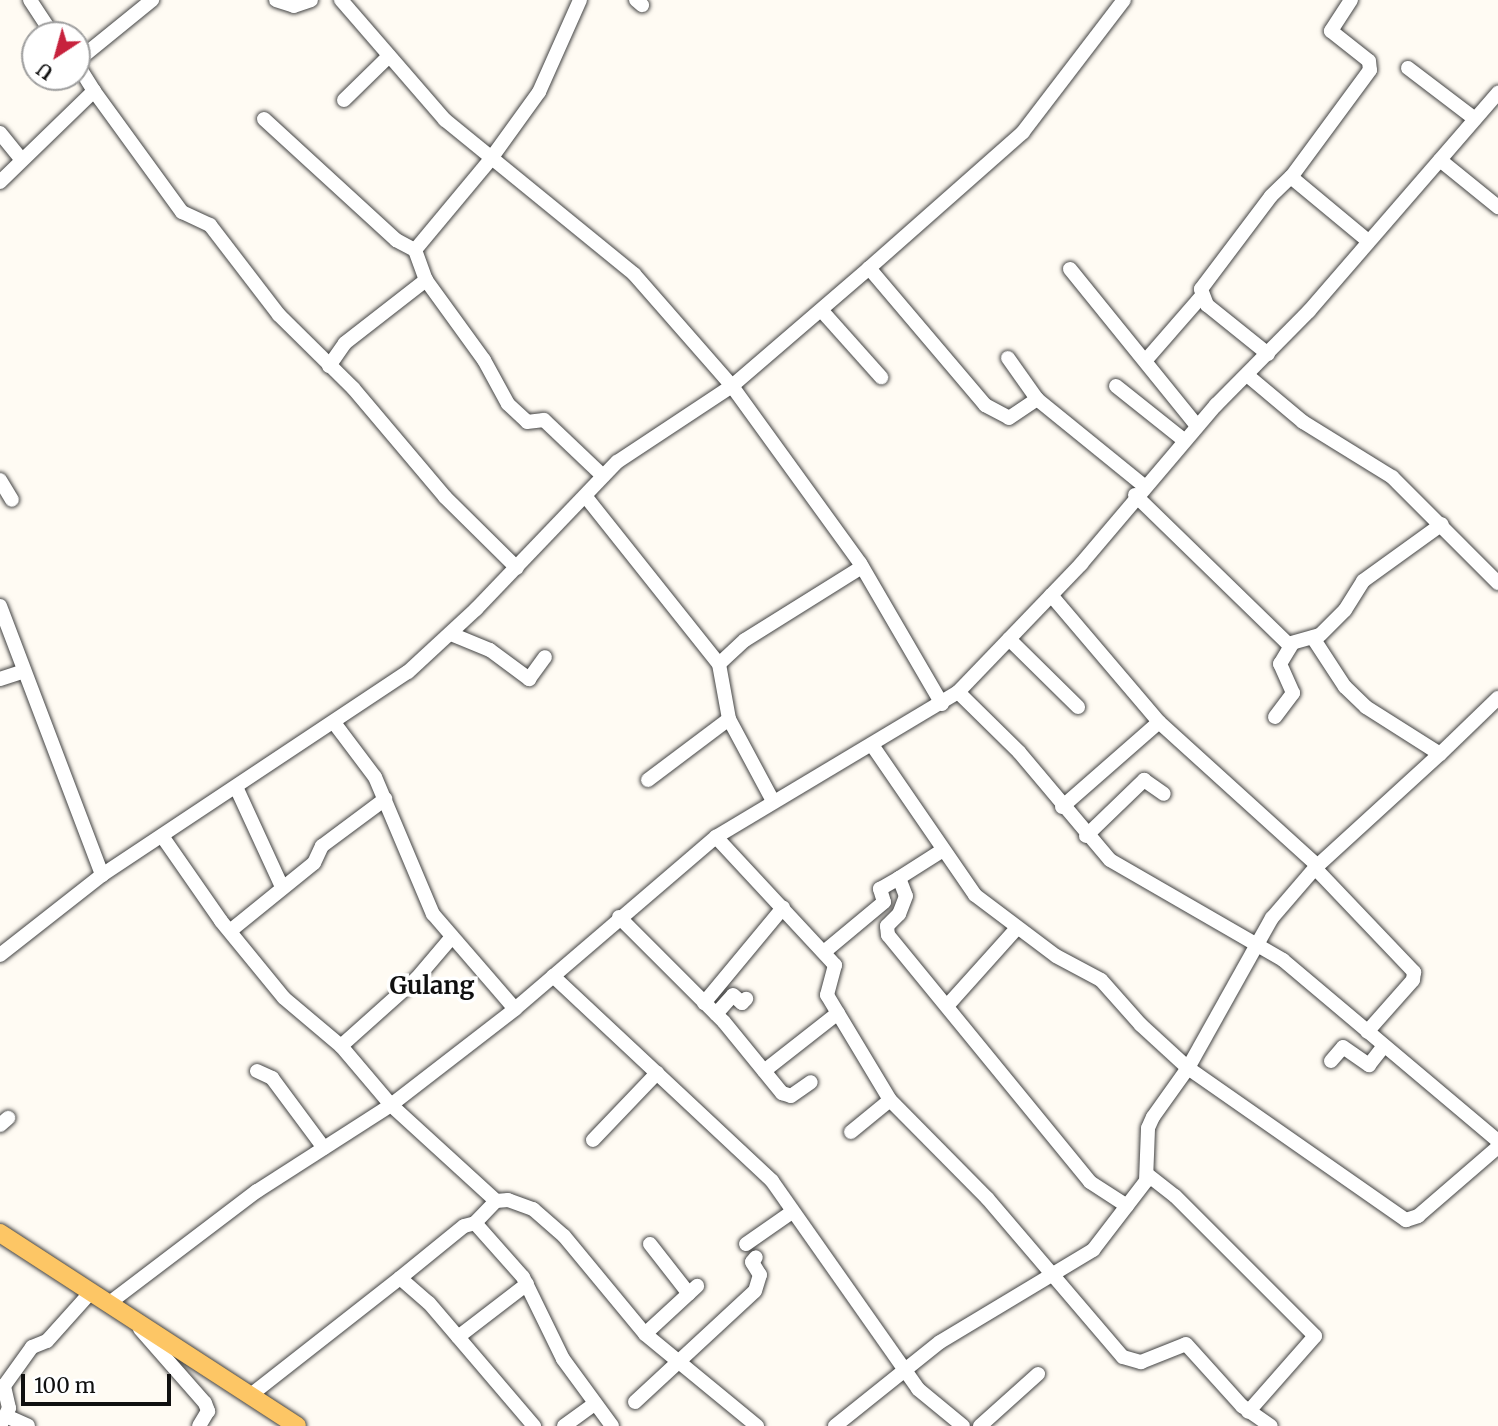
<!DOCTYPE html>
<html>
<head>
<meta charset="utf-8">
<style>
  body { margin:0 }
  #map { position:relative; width:1498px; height:1426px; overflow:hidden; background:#fffbf3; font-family:Merriweather,serif }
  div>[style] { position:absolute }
  .roads { filter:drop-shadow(0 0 2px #434343) drop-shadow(0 0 2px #434343) }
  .minor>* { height:14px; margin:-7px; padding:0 7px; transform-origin:7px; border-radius:7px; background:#fff }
  .major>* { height:18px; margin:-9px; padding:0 9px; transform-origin:9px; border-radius:9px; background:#fdc665 }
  span { translate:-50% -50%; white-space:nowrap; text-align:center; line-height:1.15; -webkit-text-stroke:7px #fff; paint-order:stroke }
  .quarter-label { font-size:24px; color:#101010; font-weight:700 }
  .north { position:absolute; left:21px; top:21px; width:70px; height:70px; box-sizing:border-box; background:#fff; border:2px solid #9f9f9f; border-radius:50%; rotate:216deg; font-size:19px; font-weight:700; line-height:28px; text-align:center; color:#101010 }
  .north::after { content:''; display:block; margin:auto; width:24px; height:32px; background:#c7223d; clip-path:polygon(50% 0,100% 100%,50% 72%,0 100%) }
  .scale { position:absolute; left:21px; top:1374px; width:150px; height:32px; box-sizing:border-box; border:4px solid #101010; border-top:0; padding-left:9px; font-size:21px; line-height:24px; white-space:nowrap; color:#101010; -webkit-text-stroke:5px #fff; paint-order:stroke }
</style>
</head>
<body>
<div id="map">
  <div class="roads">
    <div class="minor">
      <i style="left:30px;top:0;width:42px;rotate:56.7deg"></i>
      <i style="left:276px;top:0;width:19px;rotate:18deg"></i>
      <i style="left:294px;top:6px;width:18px;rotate:-19deg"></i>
      <i style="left:580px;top:0;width:101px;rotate:114deg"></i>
      <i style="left:539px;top:92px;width:84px;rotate:125.8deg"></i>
      <i style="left:490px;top:160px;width:117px;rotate:129.8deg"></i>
      <i style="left:415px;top:250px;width:32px;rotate:70deg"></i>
      <i style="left:426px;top:280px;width:99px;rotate:54.1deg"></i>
      <i style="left:484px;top:360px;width:50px;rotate:61.4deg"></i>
      <i style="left:508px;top:404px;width:26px;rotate:43deg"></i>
      <i style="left:527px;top:422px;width:17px;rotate:-7deg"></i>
      <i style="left:544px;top:420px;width:81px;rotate:43.5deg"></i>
      <i style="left:636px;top:0;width:8px;rotate:40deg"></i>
      <i style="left:1351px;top:0;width:37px;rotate:123deg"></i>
      <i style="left:1331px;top:31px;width:48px;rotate:38.3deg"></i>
      <i style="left:1369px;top:61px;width:9px;rotate:84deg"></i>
      <i style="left:1370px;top:70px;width:133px;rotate:126.4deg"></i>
      <i style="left:1291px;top:177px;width:100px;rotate:39.7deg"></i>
      <i style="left:77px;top:61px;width:97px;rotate:-39.1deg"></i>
      <i style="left:1408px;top:68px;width:84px;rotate:37.3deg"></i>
      <i style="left:94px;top:91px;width:150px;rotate:54deg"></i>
      <i style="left:182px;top:212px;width:31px;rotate:25deg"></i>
      <i style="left:210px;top:225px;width:113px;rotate:52.5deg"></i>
      <i style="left:279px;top:315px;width:104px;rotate:44.6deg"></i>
      <i style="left:353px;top:388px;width:143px;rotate:49.8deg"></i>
      <i style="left:445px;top:497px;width:101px;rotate:44.6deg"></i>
      <i style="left:344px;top:100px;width:63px;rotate:-44.4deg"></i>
      <i style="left:264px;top:119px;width:179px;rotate:42.5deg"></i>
      <i style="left:396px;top:240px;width:21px;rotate:28deg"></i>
      <i style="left:0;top:133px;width:33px;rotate:51deg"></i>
      <i style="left:1440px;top:160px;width:75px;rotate:39deg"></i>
      <i style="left:0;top:182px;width:131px;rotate:-44.1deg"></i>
      <i style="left:94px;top:91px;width:32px;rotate:-122deg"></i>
      <i style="left:869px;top:268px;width:205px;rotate:-41.4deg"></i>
      <i style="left:1023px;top:132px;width:166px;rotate:-52.6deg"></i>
      <i style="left:1070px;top:269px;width:202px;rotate:51deg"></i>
      <i style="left:822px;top:311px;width:89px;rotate:48.2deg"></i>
      <i style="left:1268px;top:354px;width:78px;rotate:-141.2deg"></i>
      <i style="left:1207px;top:305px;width:17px;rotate:-111deg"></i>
      <i style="left:1201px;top:289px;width:116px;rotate:-53deg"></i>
      <i style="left:1271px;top:196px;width:28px;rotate:-44deg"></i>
      <i style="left:1008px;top:358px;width:50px;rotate:54.7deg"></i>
      <i style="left:1146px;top:360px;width:84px;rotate:-48.9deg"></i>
      <i style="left:329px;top:366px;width:28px;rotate:-55deg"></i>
      <i style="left:345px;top:343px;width:103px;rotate:-37.9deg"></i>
      <i style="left:1247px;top:375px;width:73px;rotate:40deg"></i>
      <i style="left:1303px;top:422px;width:105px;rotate:31.7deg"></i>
      <i style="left:1392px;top:477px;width:150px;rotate:45deg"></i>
      <i style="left:1116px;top:386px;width:87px;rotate:38.5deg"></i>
      <i style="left:0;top:480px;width:23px;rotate:59deg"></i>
      <i style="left:1135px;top:495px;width:214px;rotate:44.2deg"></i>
      <i style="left:1288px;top:644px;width:33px;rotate:-16deg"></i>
      <i style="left:1320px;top:635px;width:35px;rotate:-45deg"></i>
      <i style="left:1345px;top:610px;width:34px;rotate:-58deg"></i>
      <i style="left:1363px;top:581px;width:97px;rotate:-35.8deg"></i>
      <i style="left:586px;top:497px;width:213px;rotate:51.5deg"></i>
      <i style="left:719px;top:664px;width:56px;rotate:79.7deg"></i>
      <i style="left:729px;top:719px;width:93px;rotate:61.8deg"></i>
      <i style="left:1051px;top:595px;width:167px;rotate:49.6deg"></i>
      <i style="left:1159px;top:722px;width:215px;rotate:42.2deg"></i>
      <i style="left:0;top:606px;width:288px;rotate:69.2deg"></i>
      <i style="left:451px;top:634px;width:42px;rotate:22.3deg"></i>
      <i style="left:490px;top:650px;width:49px;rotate:36.6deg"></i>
      <i style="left:529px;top:679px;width:27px;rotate:-54deg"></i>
      <i style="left:1009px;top:639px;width:97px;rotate:44.6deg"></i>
      <i style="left:719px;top:664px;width:35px;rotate:-43deg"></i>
      <i style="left:745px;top:640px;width:138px;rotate:-32deg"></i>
      <i style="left:0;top:679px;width:25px;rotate:-18deg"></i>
      <i style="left:958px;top:692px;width:86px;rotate:44.5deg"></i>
      <i style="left:1019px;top:752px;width:141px;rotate:49.9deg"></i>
      <i style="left:1110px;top:860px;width:200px;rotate:30deg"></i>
      <i style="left:1283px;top:960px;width:281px;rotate:40.1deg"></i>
      <i style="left:942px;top:704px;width:163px;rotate:-120.2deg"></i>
      <i style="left:860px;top:563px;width:218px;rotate:-125.9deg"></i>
      <i style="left:732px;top:386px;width:181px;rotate:-40.7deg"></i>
      <i style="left:869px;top:268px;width:180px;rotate:49.7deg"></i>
      <i style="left:985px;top:405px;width:27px;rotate:28deg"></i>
      <i style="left:1009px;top:418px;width:34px;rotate:-34deg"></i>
      <i style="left:1037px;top:399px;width:136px;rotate:39.1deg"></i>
      <i style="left:1275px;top:717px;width:30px;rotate:-53deg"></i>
      <i style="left:1293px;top:693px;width:32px;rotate:-114deg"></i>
      <i style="left:1280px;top:664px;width:23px;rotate:-59deg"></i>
      <i style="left:335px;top:724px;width:66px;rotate:53deg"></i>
      <i style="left:375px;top:777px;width:149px;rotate:67.1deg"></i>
      <i style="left:433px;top:914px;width:125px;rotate:49.2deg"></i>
      <i style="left:872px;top:745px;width:182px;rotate:55.5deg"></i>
      <i style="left:975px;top:895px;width:101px;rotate:37deg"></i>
      <i style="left:1056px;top:956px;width:51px;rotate:28.1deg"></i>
      <i style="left:1101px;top:980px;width:60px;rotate:48.4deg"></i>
      <i style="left:1141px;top:1025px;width:64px;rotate:42.5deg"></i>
      <i style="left:1188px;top:1068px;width:266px;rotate:34.9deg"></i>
      <i style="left:1406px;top:1220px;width:13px;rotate:-18deg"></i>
      <i style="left:1418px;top:1216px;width:106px;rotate:-40.8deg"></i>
      <i style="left:1440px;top:754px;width:81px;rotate:-44deg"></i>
      <i style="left:648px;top:780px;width:101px;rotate:-37deg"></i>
      <i style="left:236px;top:787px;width:110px;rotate:65.3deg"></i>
      <i style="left:1062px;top:807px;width:129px;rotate:-41.2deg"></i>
      <i style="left:162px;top:836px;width:103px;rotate:55.2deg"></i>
      <i style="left:221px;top:921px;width:99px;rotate:50.7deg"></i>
      <i style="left:284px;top:998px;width:75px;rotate:40.1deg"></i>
      <i style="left:341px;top:1046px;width:77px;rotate:49.7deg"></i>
      <i style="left:391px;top:1105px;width:142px;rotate:42.4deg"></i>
      <i style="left:496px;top:1201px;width:30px;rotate:134deg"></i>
      <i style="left:475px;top:1223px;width:72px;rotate:48.4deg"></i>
      <i style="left:523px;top:1277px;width:91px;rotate:64deg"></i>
      <i style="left:563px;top:1359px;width:83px;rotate:53.8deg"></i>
      <i style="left:1086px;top:836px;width:81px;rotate:-44deg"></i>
      <i style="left:1144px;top:780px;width:24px;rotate:35deg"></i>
      <i style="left:716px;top:837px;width:175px;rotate:47.1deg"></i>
      <i style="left:835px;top:965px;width:31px;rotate:105deg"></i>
      <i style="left:827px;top:995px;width:122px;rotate:59deg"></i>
      <i style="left:890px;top:1100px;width:138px;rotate:45.3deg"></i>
      <i style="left:987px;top:1198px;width:209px;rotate:49.5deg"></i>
      <i style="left:1123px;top:1357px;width:19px;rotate:16deg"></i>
      <i style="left:1141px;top:1362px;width:48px;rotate:-21.8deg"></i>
      <i style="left:1186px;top:1344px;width:84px;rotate:47.9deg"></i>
      <i style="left:1242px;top:1406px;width:35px;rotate:35deg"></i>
      <i style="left:943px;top:850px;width:52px;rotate:147.5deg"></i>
      <i style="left:899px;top:878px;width:19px;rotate:69deg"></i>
      <i style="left:906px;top:896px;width:19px;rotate:111deg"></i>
      <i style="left:899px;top:914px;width:17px;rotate:135deg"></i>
      <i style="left:887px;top:926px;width:9px;rotate:84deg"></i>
      <i style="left:888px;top:935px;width:319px;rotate:50.7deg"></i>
      <i style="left:1090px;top:1182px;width:44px;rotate:33deg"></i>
      <i style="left:1315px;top:868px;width:144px;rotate:46.4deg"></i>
      <i style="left:1414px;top:972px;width:8px;rotate:97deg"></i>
      <i style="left:1413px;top:980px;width:69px;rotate:131.5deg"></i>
      <i style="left:619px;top:917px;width:148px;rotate:45deg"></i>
      <i style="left:724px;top:1022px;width:92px;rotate:50.8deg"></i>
      <i style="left:782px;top:1093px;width:9px;rotate:18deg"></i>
      <i style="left:791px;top:1096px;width:24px;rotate:-35deg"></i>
      <i style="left:230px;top:931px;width:108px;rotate:-39deg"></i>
      <i style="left:314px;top:863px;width:19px;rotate:-65deg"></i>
      <i style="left:322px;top:846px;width:79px;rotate:-36.7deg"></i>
      <i style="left:824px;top:952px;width:78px;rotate:-39.8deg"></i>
      <i style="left:884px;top:902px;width:14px;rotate:-107deg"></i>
      <i style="left:880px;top:889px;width:22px;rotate:-30deg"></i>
      <i style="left:0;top:955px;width:130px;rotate:-38.1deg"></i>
      <i style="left:102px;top:875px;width:367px;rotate:-33.6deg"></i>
      <i style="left:408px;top:672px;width:93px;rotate:-42.8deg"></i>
      <i style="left:476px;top:609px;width:204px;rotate:-46.2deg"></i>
      <i style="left:617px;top:462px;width:138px;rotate:-33.5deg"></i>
      <i style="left:732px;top:386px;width:149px;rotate:-131.2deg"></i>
      <i style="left:634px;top:274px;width:244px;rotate:-140.8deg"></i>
      <i style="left:445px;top:120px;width:159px;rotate:-130.9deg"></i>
      <i style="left:553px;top:976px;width:300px;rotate:43.1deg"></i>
      <i style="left:772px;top:1181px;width:254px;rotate:54.9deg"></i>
      <i style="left:918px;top:1389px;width:58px;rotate:39.4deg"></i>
      <i style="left:704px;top:1003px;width:124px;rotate:-50.3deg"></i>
      <i style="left:947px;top:1006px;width:105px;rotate:-48.1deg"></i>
      <i style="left:716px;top:1014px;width:25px;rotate:-48deg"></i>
      <i style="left:733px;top:995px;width:12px;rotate:42deg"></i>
      <i style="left:742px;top:1003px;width:6px;rotate:-45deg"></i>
      <i style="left:341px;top:1046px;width:102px;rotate:-41.8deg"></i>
      <i style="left:417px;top:978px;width:52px;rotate:-49.6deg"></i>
      <i style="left:1331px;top:1061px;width:18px;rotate:-49deg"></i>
      <i style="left:1343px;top:1047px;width:32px;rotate:35deg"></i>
      <i style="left:1369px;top:1065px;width:23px;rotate:-52deg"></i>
      <i style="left:257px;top:1071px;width:17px;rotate:25deg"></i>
      <i style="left:272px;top:1078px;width:87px;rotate:53.4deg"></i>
      <i style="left:764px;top:1071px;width:94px;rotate:-38.1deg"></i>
      <i style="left:0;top:1125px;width:11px;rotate:-41deg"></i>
      <i style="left:851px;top:1132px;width:50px;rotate:-39.4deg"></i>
      <i style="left:593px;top:1140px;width:93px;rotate:-46.3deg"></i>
      <i style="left:1148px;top:1175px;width:34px;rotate:38deg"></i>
      <i style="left:1175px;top:1196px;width:198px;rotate:45deg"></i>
      <i style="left:1315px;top:1336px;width:101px;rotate:131.4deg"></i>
      <i style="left:496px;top:1201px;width:12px;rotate:-5deg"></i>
      <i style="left:508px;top:1200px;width:27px;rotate:20deg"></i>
      <i style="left:533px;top:1209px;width:41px;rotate:41.1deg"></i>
      <i style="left:564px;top:1236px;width:127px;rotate:50.4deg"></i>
      <i style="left:645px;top:1334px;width:145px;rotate:39.4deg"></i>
      <i style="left:650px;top:1244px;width:63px;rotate:52deg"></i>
      <i style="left:746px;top:1244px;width:56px;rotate:-34.8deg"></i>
      <i style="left:400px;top:1278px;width:82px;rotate:-39.1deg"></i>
      <i style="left:464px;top:1226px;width:11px;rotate:-15deg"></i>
      <i style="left:108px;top:1304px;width:187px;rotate:-37.2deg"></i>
      <i style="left:257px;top:1191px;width:159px;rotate:-32.7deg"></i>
      <i style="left:391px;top:1105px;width:157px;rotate:-37.7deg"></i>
      <i style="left:515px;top:1009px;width:265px;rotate:-40.6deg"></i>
      <i style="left:716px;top:837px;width:282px;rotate:-30.9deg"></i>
      <i style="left:958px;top:692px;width:178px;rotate:-46.1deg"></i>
      <i style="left:1081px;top:564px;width:209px;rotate:-49.7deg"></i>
      <i style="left:1216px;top:405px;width:132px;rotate:-45.3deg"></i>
      <i style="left:1309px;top:311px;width:289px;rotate:-49.1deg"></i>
      <i style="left:140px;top:1329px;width:98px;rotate:48.7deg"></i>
      <i style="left:205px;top:1403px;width:9px;rotate:69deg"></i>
      <i style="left:208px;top:1411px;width:17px;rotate:121deg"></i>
      <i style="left:645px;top:1334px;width:71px;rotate:-42.7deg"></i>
      <i style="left:458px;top:1337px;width:87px;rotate:-37.5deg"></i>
      <i style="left:252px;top:1394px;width:188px;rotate:-38.1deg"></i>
      <i style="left:400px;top:1278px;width:38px;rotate:41deg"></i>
      <i style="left:429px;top:1303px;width:162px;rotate:49.5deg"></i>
      <i style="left:635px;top:1402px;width:163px;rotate:-42.8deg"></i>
      <i style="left:755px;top:1291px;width:17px;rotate:-73deg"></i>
      <i style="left:760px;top:1275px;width:15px;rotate:-122deg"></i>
      <i style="left:752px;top:1262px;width:6px;rotate:-51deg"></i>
      <i style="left:6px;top:1416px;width:24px;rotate:24deg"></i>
      <i style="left:0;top:1426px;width:20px;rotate:-63deg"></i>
      <i style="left:9px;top:1408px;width:23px;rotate:-103deg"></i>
      <i style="left:4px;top:1386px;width:48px;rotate:-54.3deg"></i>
      <i style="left:32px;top:1347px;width:16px;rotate:-22deg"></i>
      <i style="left:47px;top:1341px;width:66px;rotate:-48.1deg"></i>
      <i style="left:564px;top:1426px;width:36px;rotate:-36deg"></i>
      <i style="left:835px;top:1426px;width:134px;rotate:-38.7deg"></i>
      <i style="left:940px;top:1342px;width:179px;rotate:-31deg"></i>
      <i style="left:1093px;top:1250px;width:87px;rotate:-52.5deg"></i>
      <i style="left:1146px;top:1181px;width:53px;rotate:-87.8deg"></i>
      <i style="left:1148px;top:1128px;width:12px;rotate:-66deg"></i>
      <i style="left:1153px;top:1117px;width:60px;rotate:-54.5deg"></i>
      <i style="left:1188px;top:1068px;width:172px;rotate:-60.8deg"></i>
      <i style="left:1272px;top:918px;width:66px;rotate:-49.3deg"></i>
      <i style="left:1315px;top:868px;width:169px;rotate:-42.4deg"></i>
      <i style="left:1440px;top:754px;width:88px;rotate:-147.6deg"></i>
      <i style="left:1366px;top:707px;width:29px;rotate:-136deg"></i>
      <i style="left:1345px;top:687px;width:59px;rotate:-123.1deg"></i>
      <i style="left:980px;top:1426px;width:78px;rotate:-41.9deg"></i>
    </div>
    <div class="major">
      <i style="left:0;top:1233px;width:354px;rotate:33deg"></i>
    </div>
  </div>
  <div class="quarter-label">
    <span style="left:432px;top:986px">Gulang</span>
  </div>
  <div class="north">U</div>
  <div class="scale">100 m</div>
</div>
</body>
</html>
